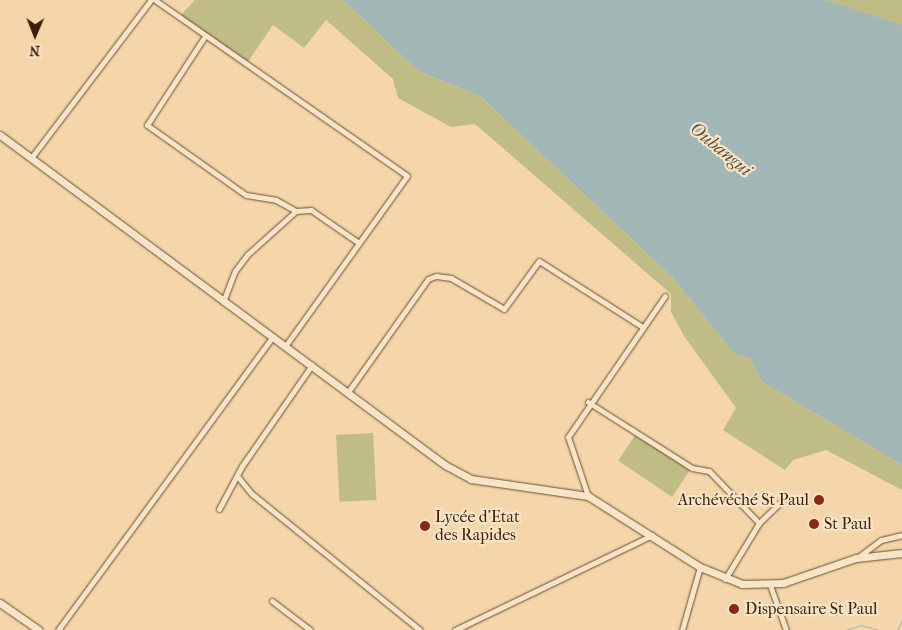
<!DOCTYPE html>
<html>
<head>
<meta charset="utf-8">
<style>
  body { margin:0 }
  #map { position:relative; width:902px; height:630px; overflow:hidden; background:#f5d6aa; font-family:"IM FELL French Canon",serif }
  div>[style] { position:absolute }
  .green>* { inset:0; background:#c0bc85; transform-origin:0 0 }
  .water>* { inset:0; background:#a2b6b5 }
  .stream>* { height:1px; margin:-0.5px; padding:0 0.5px; transform-origin:0.5px; border-radius:0.5px; background:#a2b6b5 }
  .roads { filter:drop-shadow(0 0 1px #6b4e2f) drop-shadow(0 0 1px #6b4e2f) }
  .street>* { height:5px; margin:-2.5px; padding:0 2.5px; transform-origin:2.5px; border-radius:2.5px; background:#f8e4c8 }
  .secondary>* { height:7px; margin:-3.5px; padding:0 3.5px; transform-origin:3.5px; border-radius:3.5px; background:#f8e4c8 }
  .dots>* { width:14px; height:14px; translate:-50% -50%; box-sizing:border-box; border:2px solid #f8e4c8; border-radius:50% }
  span { translate:-50% -50%; white-space:nowrap; text-align:center; line-height:1.15; -webkit-text-stroke:4.5px #f8e4c8; paint-order:stroke }
  .poi-label { font-size:16px; color:#3d2106 }
  .right { translate:-100% -50%; text-align:right }
  .left { translate:0 -50%; text-align:left }
  .water-label { font-size:18px; color:#5b4e3b; font-style:italic }
  .north { position:absolute; left:10px; top:10px; width:50px; height:50px; -webkit-text-stroke:4px #f8e4c8; paint-order:stroke; rotate:181deg; font-size:14px; font-weight:700; line-height:20px; text-align:center; color:#3d2106 }
  .north::after { content:''; display:block; margin:auto; width:18px; height:22px; background:#3d2106; clip-path:polygon(50% 0,100% 100%,50% 72%,0 100%) }
</style>
</head>
<body>
<div id="map">
  <div class="green">
    <i style="clip-path:polygon(195px 0,343px 0,418px 71px,480px 96px,673px 278px,734px 354px,750px 358px,762px 382px,902px 465px,902px 490px,826px 450px,793px 460px,785px 470px,723px 430px,736px 408px,684px 336px,671px 312px,671px 294px,475px 124px,451px 127px,398px 98px,393px 79px,326px 20px,304px 48px,273px 25px,245px 66px,177px 19px)"></i>
    <i style="clip-path:polygon(825px 0,902px 0,902px 25px,846px 8px)"></i>
    <i style="left:373px;top:433px;width:67px;height:37px;rotate:87deg"></i>
    <i style="left:636px;top:434px;width:65px;height:32px;rotate:34deg"></i>
  </div>
  <div class="water">
    <i style="clip-path:polygon(343px 0,825px 0,902px 25px,902px 465px,762px 382px,750px 358px,734px 354px,673px 278px,480px 96px,418px 71px)"></i>
  </div>
  <div class="stream">
    <i style="left:845px;top:630px;width:17px;rotate:-17deg"></i>
    <i style="left:861px;top:625px;width:18px;rotate:16deg"></i>
    <i style="left:897px;top:630px;width:11px;rotate:-63deg"></i>
  </div>
  <div class="roads">
    <div class="street">
      <i style="left:155px;top:0;width:307px;rotate:34.9deg"></i>
      <i style="left:407px;top:176px;width:208px;rotate:125.6deg"></i>
      <i style="left:205px;top:36px;width:106px;rotate:123.1deg"></i>
      <i style="left:147px;top:125px;width:121px;rotate:35.3deg"></i>
      <i style="left:246px;top:195px;width:30px;rotate:9deg"></i>
      <i style="left:276px;top:200px;width:23px;rotate:29deg"></i>
      <i style="left:296px;top:211px;width:15px;rotate:-4deg"></i>
      <i style="left:311px;top:210px;width:58px;rotate:34.5deg"></i>
      <i style="left:31px;top:158px;width:198px;rotate:-52.8deg"></i>
      <i style="left:223px;top:302px;width:33px;rotate:-69deg"></i>
      <i style="left:235px;top:271px;width:21px;rotate:-53deg"></i>
      <i style="left:248px;top:254px;width:64px;rotate:-41.9deg"></i>
      <i style="left:348px;top:392px;width:138px;rotate:-54.7deg"></i>
      <i style="left:428px;top:279px;width:9px;rotate:-21deg"></i>
      <i style="left:436px;top:276px;width:15px;rotate:8deg"></i>
      <i style="left:451px;top:278px;width:61px;rotate:30.3deg"></i>
      <i style="left:504px;top:309px;width:59px;rotate:-53.9deg"></i>
      <i style="left:539px;top:261px;width:121px;rotate:32.5deg"></i>
      <i style="left:588px;top:402px;width:123px;rotate:32.4deg"></i>
      <i style="left:692px;top:468px;width:17px;rotate:10deg"></i>
      <i style="left:709px;top:471px;width:72px;rotate:46.1deg"></i>
      <i style="left:238px;top:477px;width:22px;rotate:51deg"></i>
      <i style="left:252px;top:494px;width:216px;rotate:39deg"></i>
      <i style="left:588px;top:496px;width:62px;rotate:-108.7deg"></i>
      <i style="left:568px;top:437px;width:171px;rotate:-55.5deg"></i>
      <i style="left:219px;top:509px;width:49px;rotate:-61.9deg"></i>
      <i style="left:242px;top:466px;width:123px;rotate:-55.3deg"></i>
      <i style="left:857px;top:558px;width:30px;rotate:-37deg"></i>
      <i style="left:881px;top:540px;width:22px;rotate:-13deg"></i>
      <i style="left:725px;top:579px;width:66px;rotate:-58.7deg"></i>
      <i style="left:759px;top:523px;width:32px;rotate:-44deg"></i>
      <i style="left:770px;top:585px;width:48px;rotate:70.4deg"></i>
      <i style="left:272px;top:601px;width:48px;rotate:37.3deg"></i>
      <i style="left:58px;top:630px;width:364px;rotate:-53.8deg"></i>
      <i style="left:455px;top:630px;width:219px;rotate:-25.7deg"></i>
      <i style="left:682px;top:630px;width:66px;rotate:-74.1deg"></i>
    </div>
    <div class="secondary">
      <i style="left:0;top:135px;width:554px;rotate:36.56deg"></i>
      <i style="left:445px;top:465px;width:30px;rotate:28deg"></i>
      <i style="left:471px;top:479px;width:118px;rotate:8.3deg"></i>
      <i style="left:588px;top:496px;width:133px;rotate:32.4deg"></i>
      <i style="left:700px;top:567px;width:45px;rotate:22deg"></i>
      <i style="left:742px;top:584px;width:41px;rotate:-1.4deg"></i>
      <i style="left:783px;top:583px;width:77px;rotate:-18.9deg"></i>
      <i style="left:856px;top:558px;width:46px;rotate:-6.2deg"></i>
      <i style="left:0;top:603px;width:47px;rotate:34.7deg"></i>
    </div>
  </div>
  <div class="dots">
    <i style="left:819px;top:500px;background:#8f2418"></i>
    <i style="left:814px;top:524px;background:#8f2418"></i>
    <i style="left:425px;top:526px;background:#8f2418"></i>
    <i style="left:734px;top:609px;background:#8f2418"></i>
  </div>
  <div class="poi-label">
    <span class="right" style="left:809px;top:500px">Archévéché St Paul</span>
    <span class="left" style="left:435px;top:526px">Lycée d'Etat<br>des Rapides</span>
    <span class="left" style="left:824px;top:524px">St Paul</span>
    <span class="left" style="left:745px;top:609px">Dispensaire St Paul</span>
  </div>
  <div class="water-label">
    <span style="left:720px;top:150px;rotate:39deg">Oubangui</span>
  </div>
  <div class="north">N</div>
</div>
</body>
</html>
